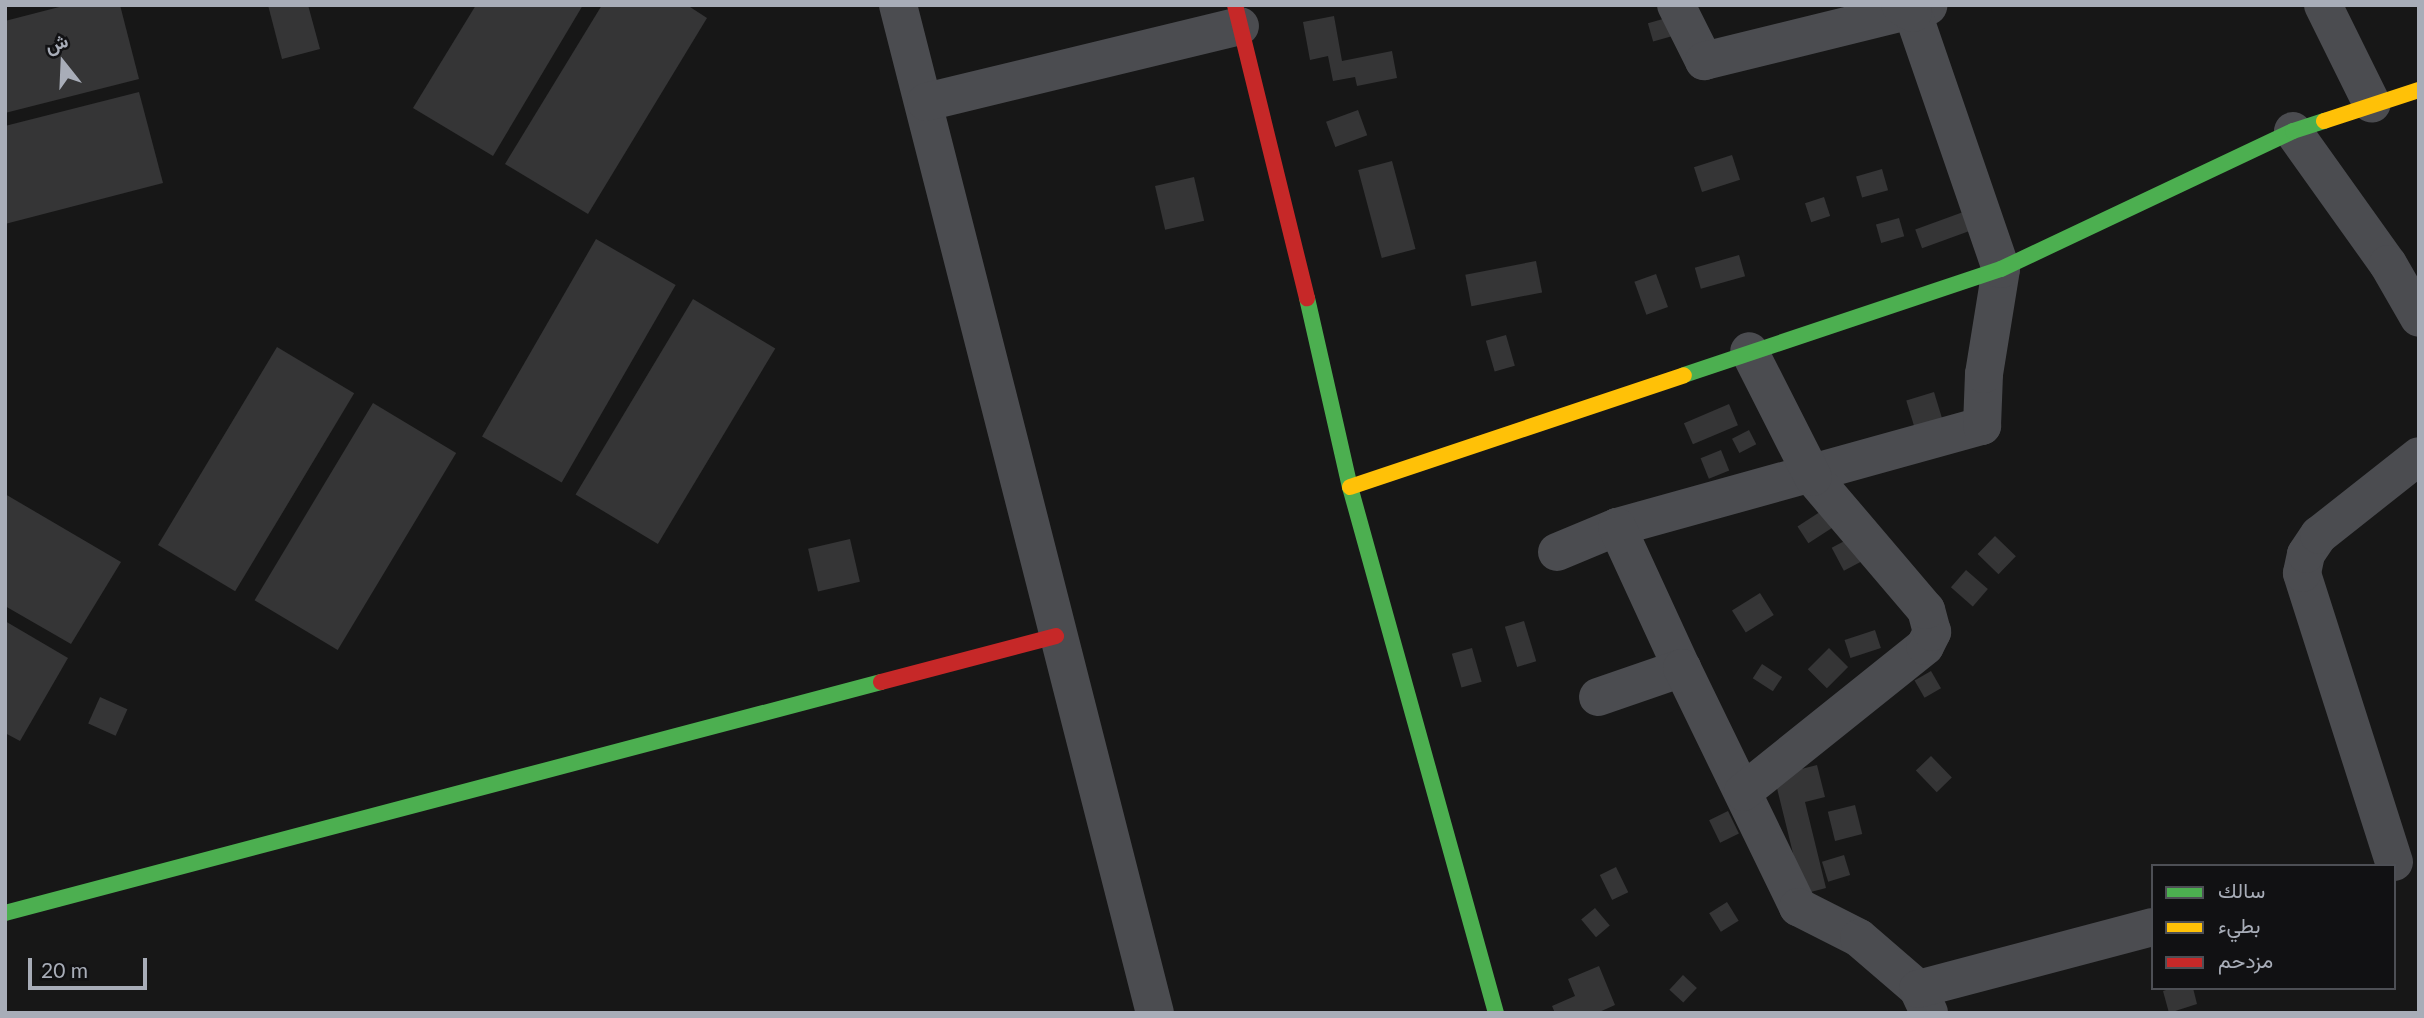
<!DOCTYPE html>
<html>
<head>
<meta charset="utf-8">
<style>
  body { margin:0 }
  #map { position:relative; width:2424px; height:1018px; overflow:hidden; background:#171717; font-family:Lato,Vazirmatn,sans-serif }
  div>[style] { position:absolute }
  .building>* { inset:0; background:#353536; transform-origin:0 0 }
  .street>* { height:38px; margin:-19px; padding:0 19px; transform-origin:19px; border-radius:19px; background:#4b4c50 }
  .fast>* { height:16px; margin:-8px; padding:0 8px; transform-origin:8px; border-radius:8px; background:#4caf50 }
  .slow>* { height:16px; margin:-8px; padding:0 8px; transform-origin:8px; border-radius:8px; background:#ffc107 }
  .jam>* { height:16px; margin:-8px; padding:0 8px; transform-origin:8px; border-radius:8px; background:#c62828 }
  span { translate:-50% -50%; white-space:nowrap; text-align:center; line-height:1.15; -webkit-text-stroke:7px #111113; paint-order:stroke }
  .frame { position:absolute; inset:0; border:7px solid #a8adb8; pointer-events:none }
  .legend { position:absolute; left:2151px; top:864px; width:245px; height:126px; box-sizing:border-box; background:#111113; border:2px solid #4d4f55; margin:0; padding:9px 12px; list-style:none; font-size:21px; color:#a8adb8 }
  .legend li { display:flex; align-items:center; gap:14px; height:35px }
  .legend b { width:35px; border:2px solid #4d4f55 }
  .north { position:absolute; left:28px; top:28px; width:70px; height:70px; -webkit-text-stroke:5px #111113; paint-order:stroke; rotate:342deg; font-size:19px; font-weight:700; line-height:28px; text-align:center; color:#a8adb8 }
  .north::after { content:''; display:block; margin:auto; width:24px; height:32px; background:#a8adb8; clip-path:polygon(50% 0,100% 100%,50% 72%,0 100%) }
  .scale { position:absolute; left:28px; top:958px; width:119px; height:32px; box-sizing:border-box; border:4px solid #a8adb8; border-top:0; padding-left:9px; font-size:21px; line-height:24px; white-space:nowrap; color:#a8adb8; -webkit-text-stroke:5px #111113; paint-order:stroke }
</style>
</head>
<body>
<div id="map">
  <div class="building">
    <i style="clip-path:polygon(67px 5px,120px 5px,139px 79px,5px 113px,5px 21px)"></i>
    <i style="clip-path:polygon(268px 5px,308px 5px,320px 49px,282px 59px)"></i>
    <i style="clip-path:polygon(476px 5px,583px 5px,493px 156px,413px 108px)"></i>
    <i style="clip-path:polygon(602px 5px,687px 5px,707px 18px,588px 214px,505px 164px)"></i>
    <i style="clip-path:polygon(1334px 16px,1342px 61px,1392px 51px,1397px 78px,1357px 86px,1355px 77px,1333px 81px,1328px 56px,1310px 60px,1303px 22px)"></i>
    <i style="left:1670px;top:17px;width:19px;height:23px;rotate:74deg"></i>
    <i style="clip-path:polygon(139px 92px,163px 183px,5px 224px,5px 126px)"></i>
    <i style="left:1358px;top:110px;width:27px;height:34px;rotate:70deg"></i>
    <i style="left:1732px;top:155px;width:26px;height:40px;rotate:72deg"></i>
    <i style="left:1392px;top:161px;width:91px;height:35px;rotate:75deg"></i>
    <i style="left:1882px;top:169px;width:22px;height:27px;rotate:74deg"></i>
    <i style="left:1194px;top:177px;width:45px;height:40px;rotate:77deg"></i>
    <i style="left:1824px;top:197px;width:20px;height:20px;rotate:72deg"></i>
    <i style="left:1966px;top:211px;width:20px;height:54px;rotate:70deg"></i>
    <i style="left:1899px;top:218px;width:19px;height:24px;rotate:74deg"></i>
    <i style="left:596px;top:239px;width:92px;height:228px;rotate:30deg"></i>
    <i style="left:1739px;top:255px;width:22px;height:46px;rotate:74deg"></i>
    <i style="left:1536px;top:261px;width:32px;height:72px;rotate:79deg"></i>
    <i style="left:1656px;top:274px;width:35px;height:23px;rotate:70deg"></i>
    <i style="left:693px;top:299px;width:96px;height:228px;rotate:31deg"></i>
    <i style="left:1506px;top:335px;width:32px;height:21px;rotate:74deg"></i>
    <i style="left:277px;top:347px;width:90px;height:231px;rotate:31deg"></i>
    <i style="left:1934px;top:392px;width:34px;height:29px;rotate:73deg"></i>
    <i style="left:373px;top:403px;width:97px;height:230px;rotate:31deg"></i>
    <i style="left:1729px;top:404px;width:23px;height:49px;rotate:67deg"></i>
    <i style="left:1749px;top:430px;width:16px;height:19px;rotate:63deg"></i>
    <i style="left:1721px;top:450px;width:22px;height:22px;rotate:68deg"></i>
    <i style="clip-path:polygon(5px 494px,121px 562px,71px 644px,5px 606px)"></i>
    <i style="left:1826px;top:508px;width:20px;height:34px;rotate:57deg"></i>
    <i style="left:1995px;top:536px;width:29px;height:25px;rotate:44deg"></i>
    <i style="left:1852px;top:537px;width:26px;height:23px;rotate:62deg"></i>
    <i style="left:850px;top:539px;width:44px;height:43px;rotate:77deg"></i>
    <i style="left:1966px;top:570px;width:29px;height:23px;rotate:41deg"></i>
    <i style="left:1760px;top:593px;width:26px;height:33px;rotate:58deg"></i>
    <i style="clip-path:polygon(5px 621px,68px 658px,20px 741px,5px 733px)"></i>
    <i style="left:1524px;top:621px;width:42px;height:20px;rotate:73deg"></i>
    <i style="left:1875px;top:630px;width:19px;height:32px;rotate:72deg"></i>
    <i style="left:1472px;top:648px;width:35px;height:21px;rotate:74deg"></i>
    <i style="left:1829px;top:648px;width:27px;height:30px;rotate:45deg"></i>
    <i style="left:1762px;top:664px;width:24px;height:17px;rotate:33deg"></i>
    <i style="left:1931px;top:671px;width:20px;height:19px;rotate:60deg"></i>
    <i style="left:100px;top:697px;width:30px;height:29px;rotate:24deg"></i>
    <i style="left:1931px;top:756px;width:30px;height:21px;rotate:46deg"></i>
    <i style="clip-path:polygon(1817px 765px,1825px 797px,1805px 802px,1826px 888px,1803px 894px,1774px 776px)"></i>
    <i style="left:1855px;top:805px;width:30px;height:28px;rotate:76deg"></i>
    <i style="left:1728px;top:811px;width:25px;height:21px;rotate:64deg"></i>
    <i style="left:1844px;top:855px;width:21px;height:23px;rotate:73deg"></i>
    <i style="left:1616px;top:867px;width:28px;height:18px;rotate:64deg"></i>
    <i style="left:1727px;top:902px;width:22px;height:21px;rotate:58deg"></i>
    <i style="left:1595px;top:908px;width:23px;height:18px;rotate:50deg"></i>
    <i style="clip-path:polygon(1599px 966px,1615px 1005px,1597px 1013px,1555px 1013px,1552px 1006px,1575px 996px,1568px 979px)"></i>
    <i style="left:1683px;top:975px;width:19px;height:20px;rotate:43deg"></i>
    <i style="clip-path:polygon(2172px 988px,2193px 988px,2197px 1004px,2169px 1013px,2163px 991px)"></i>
  </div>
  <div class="street">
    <i style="left:898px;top:5px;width:1040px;rotate:75.7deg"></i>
    <i style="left:1676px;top:5px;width:63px;rotate:63.4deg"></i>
    <i style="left:1704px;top:61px;width:231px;rotate:-13.8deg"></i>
    <i style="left:2323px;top:5px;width:110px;rotate:63.7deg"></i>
    <i style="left:926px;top:102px;width:323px;rotate:-13.6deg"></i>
    <i style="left:2293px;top:131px;width:163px;rotate:54.5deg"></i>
    <i style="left:2388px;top:264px;width:62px;rotate:60.1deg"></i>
    <i style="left:1617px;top:527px;width:379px;rotate:-15.5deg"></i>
    <i style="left:1982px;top:426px;width:52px;rotate:-87.8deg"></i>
    <i style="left:1984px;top:374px;width:106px;rotate:-80.8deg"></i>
    <i style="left:2001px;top:269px;width:271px;rotate:-109deg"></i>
    <i style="left:1913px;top:13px;width:15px;rotate:-148deg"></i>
    <i style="left:1557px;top:552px;width:65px;rotate:-22.6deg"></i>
    <i style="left:1617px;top:527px;width:155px;rotate:65.3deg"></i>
    <i style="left:1598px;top:697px;width:89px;rotate:-19deg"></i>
    <i style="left:1682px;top:668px;width:266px;rotate:64.1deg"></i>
    <i style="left:1798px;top:907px;width:68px;rotate:26.9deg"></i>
    <i style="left:1859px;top:938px;width:78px;rotate:40.8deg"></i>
    <i style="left:1918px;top:989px;width:26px;rotate:65deg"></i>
    <i style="left:1743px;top:792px;width:233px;rotate:-38.7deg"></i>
    <i style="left:1925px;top:646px;width:16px;rotate:-63deg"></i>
    <i style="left:1932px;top:632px;width:23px;rotate:-105deg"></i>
    <i style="left:1926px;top:610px;width:175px;rotate:-130.4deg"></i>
    <i style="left:1813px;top:477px;width:141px;rotate:-116.9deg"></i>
    <i style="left:2394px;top:862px;width:303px;rotate:-107.7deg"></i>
    <i style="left:2302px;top:573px;width:19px;rotate:-78deg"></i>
    <i style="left:2306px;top:554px;width:23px;rotate:-56deg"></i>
    <i style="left:2319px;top:535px;width:127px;rotate:-38.3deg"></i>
    <i style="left:1918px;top:989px;width:243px;rotate:-14.8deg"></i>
  </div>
  <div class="fast">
    <i style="left:1307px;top:298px;width:194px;rotate:77.2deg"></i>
    <i style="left:1350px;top:487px;width:546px;rotate:74.49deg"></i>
    <i style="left:1684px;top:375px;width:334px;rotate:-18.5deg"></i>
    <i style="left:2001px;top:269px;width:323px;rotate:-25.3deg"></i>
    <i style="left:2293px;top:131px;width:33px;rotate:-18deg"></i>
    <i style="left:5px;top:913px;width:906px;rotate:-14.77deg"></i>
  </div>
  <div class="slow">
    <i style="left:2324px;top:121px;width:100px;rotate:-18.1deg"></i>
    <i style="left:1350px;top:487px;width:352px;rotate:-18.5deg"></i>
  </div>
  <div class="jam">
    <i style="left:1235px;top:5px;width:302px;rotate:76.2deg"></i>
    <i style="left:881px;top:682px;width:181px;rotate:-14.7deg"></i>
  </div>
  <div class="frame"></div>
  <ul class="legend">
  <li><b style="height:9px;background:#4caf50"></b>سالك</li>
  <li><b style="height:9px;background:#ffc107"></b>بطيء</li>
  <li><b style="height:9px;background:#c62828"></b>مزدحم</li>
  </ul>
  <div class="north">ش</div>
  <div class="scale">20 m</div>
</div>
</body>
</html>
